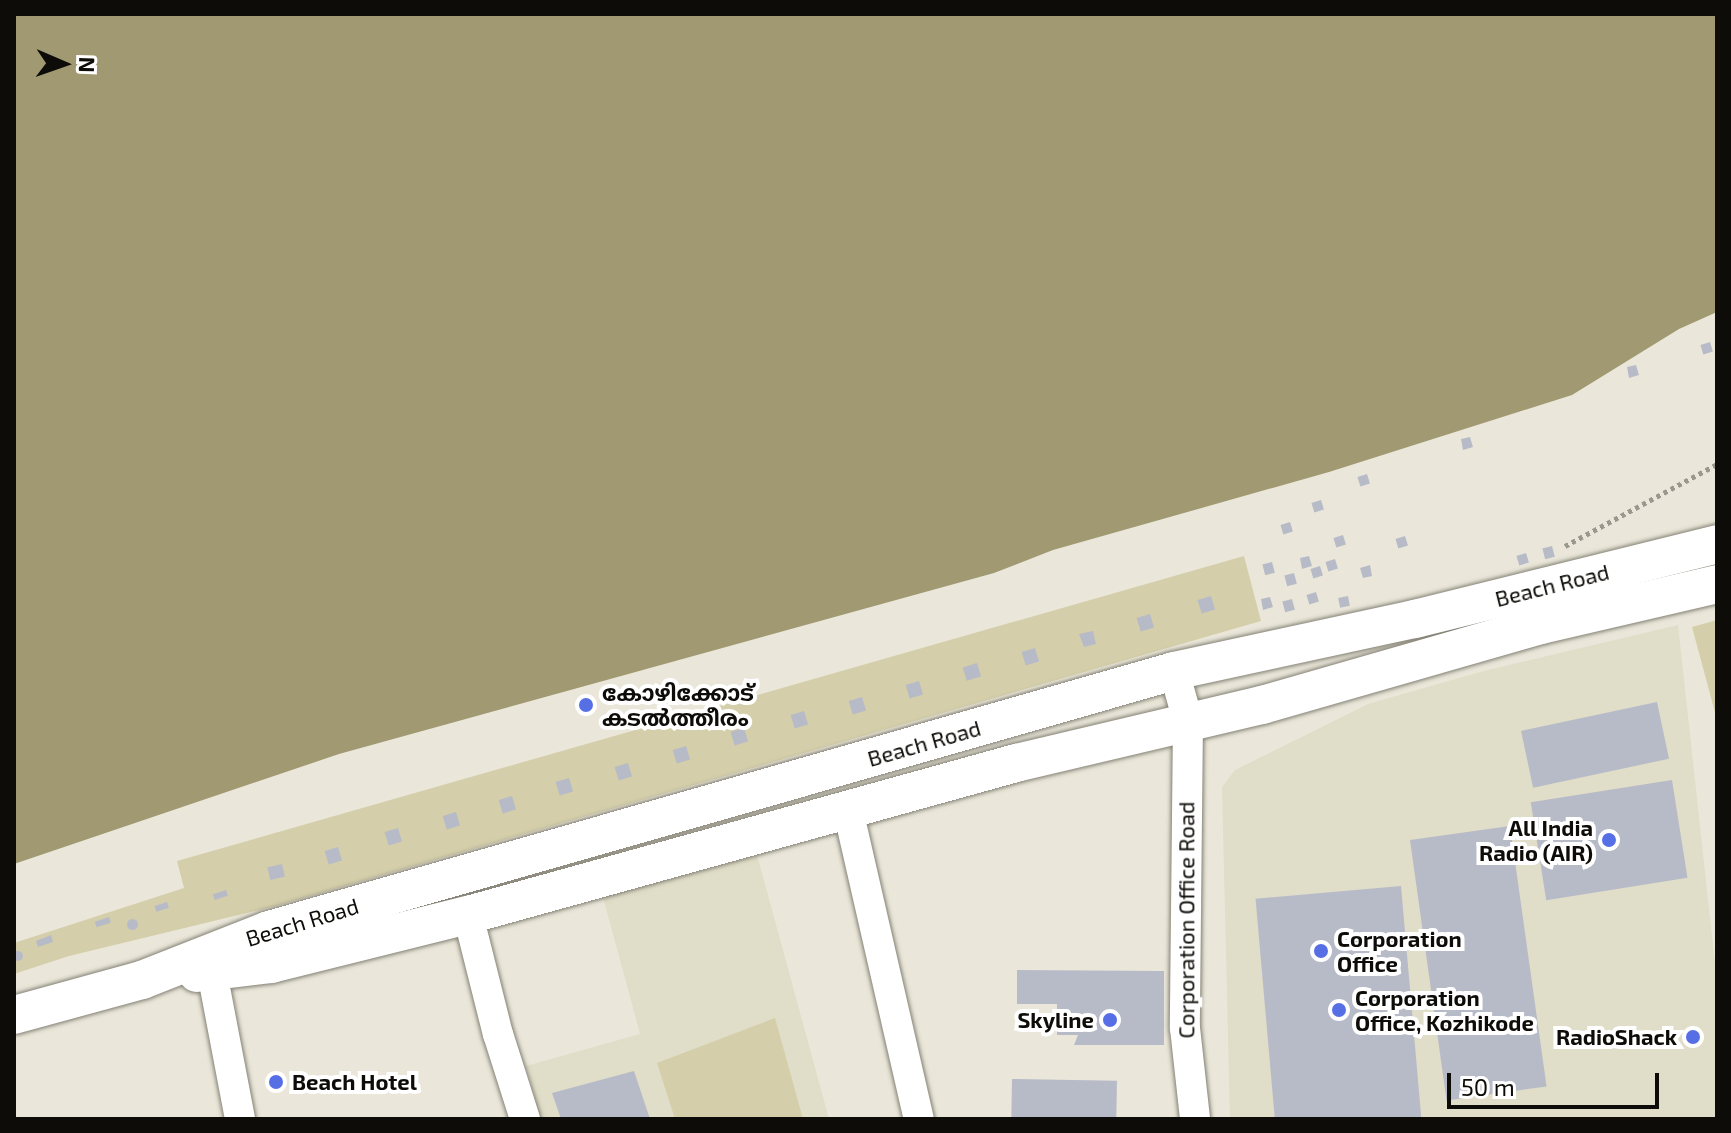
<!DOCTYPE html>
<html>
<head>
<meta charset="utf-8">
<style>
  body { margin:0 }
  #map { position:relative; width:1731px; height:1133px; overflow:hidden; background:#eae7da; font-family:"Exo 2","Noto Sans Malayalam",sans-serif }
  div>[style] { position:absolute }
  .built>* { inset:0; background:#e0ddc8 }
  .green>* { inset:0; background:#d4ceaa }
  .water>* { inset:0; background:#a09971 }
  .building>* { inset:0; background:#b7bbc7; transform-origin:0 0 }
  .round { border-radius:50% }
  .path>* { height:5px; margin-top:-2.5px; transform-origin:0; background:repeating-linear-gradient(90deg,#9a988e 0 4px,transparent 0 8px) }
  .roads { filter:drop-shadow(0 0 2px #848175) drop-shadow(0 0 2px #848175) }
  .minor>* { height:30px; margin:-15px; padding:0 15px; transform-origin:15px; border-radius:15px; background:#fff }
  .major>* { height:38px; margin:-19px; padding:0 19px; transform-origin:19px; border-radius:19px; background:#fff }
  .dots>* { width:22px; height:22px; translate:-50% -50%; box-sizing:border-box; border:4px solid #fff; border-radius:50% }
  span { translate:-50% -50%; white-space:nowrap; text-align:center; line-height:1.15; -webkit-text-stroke:8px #fff; paint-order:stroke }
  .street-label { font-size:22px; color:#0d0c08 }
  .poi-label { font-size:22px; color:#0d0c08; font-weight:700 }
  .left { translate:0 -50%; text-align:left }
  .right { translate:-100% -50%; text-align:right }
  .frame { position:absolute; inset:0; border:16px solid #0d0c08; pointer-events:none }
  .north { position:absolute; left:24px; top:24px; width:80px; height:80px; -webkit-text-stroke:6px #fff; paint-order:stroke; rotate:92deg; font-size:22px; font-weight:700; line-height:32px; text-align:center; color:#0d0c08 }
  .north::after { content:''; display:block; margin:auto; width:28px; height:36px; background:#0d0c08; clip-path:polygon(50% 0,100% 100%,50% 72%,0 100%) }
  .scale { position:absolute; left:1447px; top:1073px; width:212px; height:36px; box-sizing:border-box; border:4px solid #0d0c08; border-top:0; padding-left:10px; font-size:24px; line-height:28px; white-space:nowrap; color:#0d0c08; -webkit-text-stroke:6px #fff; paint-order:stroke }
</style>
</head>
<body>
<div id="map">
  <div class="built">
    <i style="clip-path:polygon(1678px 625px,1717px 982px,1717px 1119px,1230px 1119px,1222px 787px,1235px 770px,1368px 704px,1480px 672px)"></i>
    <i style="clip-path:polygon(757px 855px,829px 1119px,541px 1119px,526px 1066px,640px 1034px,603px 897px)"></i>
  </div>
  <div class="green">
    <i style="clip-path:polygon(1244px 556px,1261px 621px,272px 907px,69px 956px,14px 974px,14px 943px,184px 888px,177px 861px)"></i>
    <i style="clip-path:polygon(1717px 620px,1717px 720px,1692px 627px)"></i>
    <i style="clip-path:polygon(775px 1018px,803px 1119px,675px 1119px,657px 1063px)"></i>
  </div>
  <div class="water">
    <i style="clip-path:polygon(14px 14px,1717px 14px,1717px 312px,1679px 329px,1572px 395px,1329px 472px,1053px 550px,994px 573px,339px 754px,14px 864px)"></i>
  </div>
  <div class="building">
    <i style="left:1710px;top:342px;width:10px;height:10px;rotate:73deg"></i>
    <i style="clip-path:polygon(1636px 365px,1639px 375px,1629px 378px,1627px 367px)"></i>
    <i style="clip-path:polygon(1470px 437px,1473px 447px,1463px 450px,1461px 439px)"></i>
    <i style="left:1367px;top:474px;width:10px;height:10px;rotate:73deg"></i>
    <i style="left:1321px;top:500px;width:10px;height:10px;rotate:73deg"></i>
    <i style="left:1290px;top:522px;width:10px;height:10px;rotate:73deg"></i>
    <i style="left:1343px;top:535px;width:10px;height:10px;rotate:73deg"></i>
    <i style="left:1405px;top:536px;width:10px;height:10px;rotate:73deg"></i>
    <i style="left:1552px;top:546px;width:11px;height:10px;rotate:75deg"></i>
    <i style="left:1526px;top:553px;width:10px;height:10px;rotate:73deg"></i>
    <i style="clip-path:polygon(1309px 556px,1312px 566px,1302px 569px,1300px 558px)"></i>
    <i style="left:1335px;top:559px;width:10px;height:10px;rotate:73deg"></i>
    <i style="left:1272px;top:562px;width:11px;height:10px;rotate:75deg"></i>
    <i style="clip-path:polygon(1370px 565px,1372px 576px,1363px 578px,1360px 568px)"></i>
    <i style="left:1320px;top:566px;width:10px;height:10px;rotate:73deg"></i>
    <i style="left:1294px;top:573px;width:11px;height:10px;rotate:75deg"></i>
    <i style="left:1316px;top:592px;width:10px;height:10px;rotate:73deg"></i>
    <i style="left:1211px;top:596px;width:14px;height:14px;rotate:73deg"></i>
    <i style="left:1348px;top:596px;width:10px;height:10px;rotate:79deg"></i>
    <i style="clip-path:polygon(1270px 597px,1273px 607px,1263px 610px,1261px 599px)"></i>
    <i style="left:1292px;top:599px;width:11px;height:10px;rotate:75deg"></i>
    <i style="left:1150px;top:614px;width:14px;height:14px;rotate:73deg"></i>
    <i style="clip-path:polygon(1093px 631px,1096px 644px,1084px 647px,1079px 634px)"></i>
    <i style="left:1035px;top:648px;width:14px;height:14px;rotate:73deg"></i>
    <i style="left:977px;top:663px;width:14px;height:15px;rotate:73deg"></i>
    <i style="left:919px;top:681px;width:14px;height:14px;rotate:73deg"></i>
    <i style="left:862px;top:697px;width:14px;height:14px;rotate:73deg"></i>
    <i style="left:1657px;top:702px;width:58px;height:139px;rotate:78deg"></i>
    <i style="left:804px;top:711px;width:14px;height:14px;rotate:73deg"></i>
    <i style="left:744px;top:728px;width:14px;height:14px;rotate:73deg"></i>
    <i style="left:686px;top:746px;width:14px;height:14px;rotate:73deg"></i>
    <i style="left:628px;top:763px;width:14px;height:14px;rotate:73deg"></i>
    <i style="left:569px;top:778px;width:14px;height:14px;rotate:73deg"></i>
    <i style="left:1672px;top:780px;width:99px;height:143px;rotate:81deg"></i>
    <i style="left:512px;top:796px;width:14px;height:14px;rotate:73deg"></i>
    <i style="left:456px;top:812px;width:14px;height:14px;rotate:73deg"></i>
    <i style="left:1510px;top:826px;width:263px;height:101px;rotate:82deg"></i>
    <i style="left:398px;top:828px;width:14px;height:14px;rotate:73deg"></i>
    <i style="left:338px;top:847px;width:14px;height:14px;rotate:73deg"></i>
    <i style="left:282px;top:864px;width:13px;height:15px;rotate:77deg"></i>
    <i style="left:1401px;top:886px;width:234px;height:146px;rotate:85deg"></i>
    <i style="left:226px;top:890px;width:6px;height:14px;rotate:72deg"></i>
    <i style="left:167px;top:902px;width:6px;height:13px;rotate:72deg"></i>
    <i style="left:109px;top:917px;width:6px;height:15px;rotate:72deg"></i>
    <i class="round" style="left:126.5px;top:918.5px;width:11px;height:11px"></i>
    <i style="clip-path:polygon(51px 935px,53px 942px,38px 947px,36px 941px)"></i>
    <i class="round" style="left:13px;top:951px;width:10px;height:10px"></i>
    <i style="clip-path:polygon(1017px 970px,1164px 971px,1164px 1045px,1074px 1045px,1078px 1035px,1057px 1035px,1057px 1004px,1017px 1004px)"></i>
    <i style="clip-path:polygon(634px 1071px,650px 1119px,561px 1119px,552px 1093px)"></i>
    <i style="left:1012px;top:1079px;width:105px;height:40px;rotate:1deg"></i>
  </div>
  <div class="path">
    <i style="left:1565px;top:546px;width:173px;rotate:-28.3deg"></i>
  </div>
  <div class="roads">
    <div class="minor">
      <i style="left:1174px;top:671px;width:52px;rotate:74.4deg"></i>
      <i style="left:1188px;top:721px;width:307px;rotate:90.6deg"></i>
      <i style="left:1185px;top:1028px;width:92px;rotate:83.7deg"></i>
      <i style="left:848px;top:810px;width:317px;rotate:77.1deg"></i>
      <i style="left:468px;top:915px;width:123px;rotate:75.9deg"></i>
      <i style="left:498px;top:1034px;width:89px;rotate:72.4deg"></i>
      <i style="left:212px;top:972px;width:150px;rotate:79.2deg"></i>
    </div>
    <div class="major">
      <i style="left:197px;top:973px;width:75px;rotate:-6.9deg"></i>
      <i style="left:271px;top:964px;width:203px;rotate:-14deg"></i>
      <i style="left:468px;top:915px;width:569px;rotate:-15.5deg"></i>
      <i style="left:1016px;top:763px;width:253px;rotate:-13.3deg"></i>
      <i style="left:1262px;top:705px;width:290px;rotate:-16deg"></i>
      <i style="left:1541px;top:625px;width:181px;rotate:-13.1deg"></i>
      <i style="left:14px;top:1015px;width:133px;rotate:-15.3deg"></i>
      <i style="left:142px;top:980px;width:136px;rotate:-21.5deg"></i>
      <i style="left:269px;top:930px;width:941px;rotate:-15.97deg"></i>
      <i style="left:1174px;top:671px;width:247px;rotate:-12.2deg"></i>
      <i style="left:1415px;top:619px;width:311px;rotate:-13.9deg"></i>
    </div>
  </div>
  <div class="dots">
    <i style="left:586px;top:705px;background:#576fe5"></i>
    <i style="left:1609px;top:840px;background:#576fe5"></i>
    <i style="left:1321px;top:951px;background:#576fe5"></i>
    <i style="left:1339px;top:1010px;background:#576fe5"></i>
    <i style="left:1110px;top:1020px;background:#576fe5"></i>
    <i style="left:1693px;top:1037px;background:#576fe5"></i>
    <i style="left:276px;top:1082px;background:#576fe5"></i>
  </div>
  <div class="street-label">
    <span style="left:1552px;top:585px;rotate:-14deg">Beach Road</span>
    <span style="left:924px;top:743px;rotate:-16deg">Beach Road</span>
    <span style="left:1186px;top:920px;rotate:-90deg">Corporation Office Road</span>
    <span style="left:302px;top:922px;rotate:-17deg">Beach Road</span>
  </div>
  <div class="poi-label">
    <span class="left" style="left:602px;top:705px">കോഴിക്കോട്<br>കടൽത്തീരം</span>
    <span class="right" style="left:1593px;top:840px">All India<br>Radio (AIR)</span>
    <span class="left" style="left:1337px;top:951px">Corporation<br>Office</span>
    <span class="left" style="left:1355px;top:1010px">Corporation<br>Office, Kozhikode</span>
    <span class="right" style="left:1094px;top:1020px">Skyline</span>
    <span class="right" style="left:1677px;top:1037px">RadioShack</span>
    <span class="left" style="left:292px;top:1082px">Beach Hotel</span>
  </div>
  <div class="frame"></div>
  <div class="north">N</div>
  <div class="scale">50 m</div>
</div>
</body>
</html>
